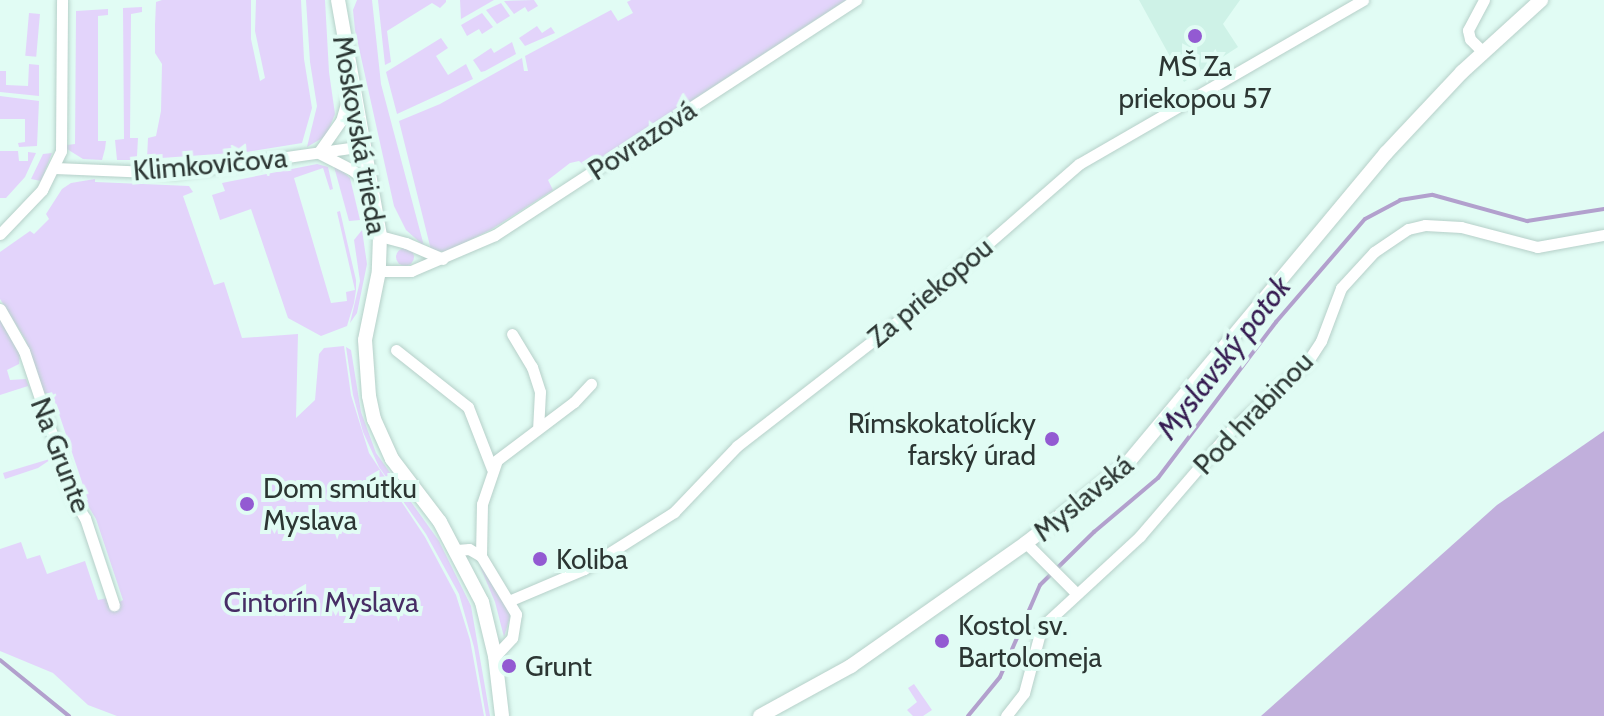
<!DOCTYPE html>
<html>
<head>
<meta charset="utf-8">
<style>
  body { margin:0 }
  #map { position:relative; width:1604px; height:716px; overflow:hidden; background:#e1fcf4; font-family:Cabin,sans-serif }
  div>[style] { position:absolute }
  .built>* { inset:0; background:#cef2e7 }
  .green>* { inset:0; background:#e3d4fb; transform-origin:0 0 }
  .round { border-radius:50% }
  .forest>* { inset:0; background:#c1afdc }
  .stream>* { height:4px; margin:-2px; padding:0 2px; transform-origin:2px; border-radius:2px; background:#b2a0cd }
  .roads { filter:drop-shadow(0 0 2px #b6d0c9) drop-shadow(0 0 2px #b6d0c9) }
  .minor>* { height:11px; margin:-5.5px; padding:0 5.5px; transform-origin:5.5px; border-radius:5.5px; background:#fff }
  .tertiary>* { height:14px; margin:-7px; padding:0 7px; transform-origin:7px; border-radius:7px; background:#fff }
  .dots>* { width:22px; height:22px; translate:-50% -50%; box-sizing:border-box; border:4px solid #e1fcf4; border-radius:50% }
  span { translate:-50% -50%; white-space:nowrap; text-align:center; line-height:1.15; -webkit-text-stroke:8px #e1fcf4; paint-order:stroke }
  .poi-label { font-size:28px; color:#2c3633 }
  .right { translate:-100% -50%; text-align:right }
  .left { translate:0 -50%; text-align:left }
  .street-label { font-size:28px; color:#2c3633 }
  .park-label { font-size:28px; color:#472d65 }
  .water-label { font-size:30px; color:#351b51; font-style:italic }
</style>
</head>
<body>
<div id="map">
  <div class="built">
    <i style="clip-path:polygon(1139px 0,1240px 0,1223px 24px,1238px 47px,1184px 82px)"></i>
  </div>
  <div class="green">
    <i style="clip-path:polygon(162px 0,251px 0,251px 39px,260px 81px,265px 78px,255px 31px,256px 0,301px 0,304px 59px,312px 108px,302px 143px,246px 152px,147px 159px,148px 138px,156px 136px,161px 111px,162px 64px,155px 53px,155px 25px,156px 2px)"></i>
    <i style="clip-path:polygon(306px 0,325px 0,329px 72px,335px 114px,326px 136px,307px 147px,317px 106px,310px 62px)"></i>
    <i style="clip-path:polygon(357px 0,372px 0,381px 84px,424px 246px,406px 230px,394px 206px,355px 30px,353px 10px)"></i>
    <i style="clip-path:polygon(378px 0,446px 0,446px 2px,440px 8px,432px 3px,387px 31px,391px 62px,385px 65px)"></i>
    <i style="clip-path:polygon(460px 0,494px 0,461px 19px)"></i>
    <i style="clip-path:polygon(534px 0,538px 6px,528px 12px,525px 7px,514px 14px,504px 1px)"></i>
    <i style="clip-path:polygon(631px 0,846px 0,593px 165px,586px 167px,579px 161px,570px 163px,548px 180px,553px 190px,492px 229px,446px 252px,431px 250px,399px 121px,440px 104px,522px 58px,524px 71px,528px 71px,525px 56px,611px 10px,618px 21px,633px 13px,627px 2px)"></i>
    <i style="clip-path:polygon(501px 3px,510px 16px,497px 24px,486px 10px)"></i>
    <i style="clip-path:polygon(142px 7px,142px 12px,131px 14px,130px 138px,138px 138px,137px 156px,135px 160px,117px 160px,115px 140px,124px 139px,123px 8px)"></i>
    <i style="clip-path:polygon(108px 9px,108px 15px,98px 16px,98px 141px,106px 141px,105px 149px,102px 160px,83px 159px,67px 149px,67px 145px,75px 144px,76px 11px)"></i>
    <i style="left:29px;top:13px;width:11px;height:43px;rotate:5deg"></i>
    <i style="clip-path:polygon(482px 13px,493px 27px,482px 34px,479px 29px,467px 36px,461px 25px)"></i>
    <i style="clip-path:polygon(537px 26px,542px 33px,551px 27px,555px 33px,525px 46px,519px 38px)"></i>
    <i style="clip-path:polygon(441px 38px,448px 48px,436px 56px,448px 75px,466px 64px,473px 79px,397px 114px,386px 72px)"></i>
    <i style="clip-path:polygon(512px 42px,516px 54px,485px 71px,481px 72px,473px 60px,491px 48px,494px 53px)"></i>
    <i style="clip-path:polygon(29px 64px,39px 65px,39px 96px,0 92px,0 71px,6px 71px,6px 85px,28px 86px)"></i>
    <i style="clip-path:polygon(0 96px,39px 101px,37px 146px,19px 147px,18px 143px,25px 142px,25px 119px,0 119px)"></i>
    <i style="clip-path:polygon(0 151px,18px 151px,19px 161px,28px 161px,28px 152px,36px 153px,25px 177px,6px 198px,0 198px)"></i>
    <i style="clip-path:polygon(52px 153px,41px 181px,31px 179px,43px 154px)"></i>
    <i style="clip-path:polygon(333px 163px,350px 178px,360px 220px,349px 221px)"></i>
    <i style="clip-path:polygon(317px 164px,328px 167px,333px 189px,330px 190px,323px 168px,294px 178px,331px 303px,347px 301px,346px 292px,355px 290px,337px 212px,340px 211px,356px 280px,356px 290px,354px 303px,347px 326px,321px 336px,288px 318px,251px 209px,220px 220px,212px 195px,225px 191px,222px 183px)"></i>
    <i style="clip-path:polygon(95px 179px,95px 182px,189px 186px,193px 192px,183px 196px,214px 285px,224px 282px,242px 338px,298px 334px,296px 418px,315px 400px,319px 354px,324px 348px,344px 346px,351px 395px,369px 453px,425px 537px,456px 595px,470px 640px,484px 716px,117px 716px,88px 705px,53px 673px,0 651px,0 549px,21px 542px,27px 559px,40px 555px,47px 574px,85px 561px,98px 600px,107px 598px,111px 607px,123px 600px,96px 519px,85px 501px,88px 500px,52px 393px,43px 393px,25px 339px,0 299px,0 252px,30px 231px,34px 234px,49px 219px,46px 214px,62px 189px,71px 183px)"></i>
    <i style="clip-path:polygon(362px 230px,367px 264px,357px 313px,350px 323px,360px 281px,354px 240px)"></i>
    <i class="round" style="left:396px;top:248px;width:18px;height:18px"></i>
    <i style="clip-path:polygon(0 318px,20px 354px,19px 364px,7px 370px,10px 380px,26px 379px,32px 394px,28px 386px,0 395px)"></i>
    <i style="clip-path:polygon(346px 347px,351px 350px,361px 412px,376px 453px,439px 541px,471px 606px,490px 716px,486px 716px,474px 647px,459px 594px,426px 534px,379px 467px,363px 432px,353px 395px)"></i>
    <i style="clip-path:polygon(53px 458px,38px 468px,5px 479px,3px 473px)"></i>
    <i style="clip-path:polygon(479px 564px,511px 614px,504px 637px,495px 602px)"></i>
    <i style="clip-path:polygon(914px 684px,932px 710px,923px 716px,913px 716px,907px 710px,917px 702px,908px 688px)"></i>
  </div>
  <div class="forest">
    <i style="clip-path:polygon(1604px 431px,1604px 716px,1261px 716px,1497px 505px)"></i>
  </div>
  <div class="stream">
    <i style="left:0;top:660px;width:89px;rotate:39.1deg"></i>
    <i style="left:968px;top:716px;width:50px;rotate:-50.6deg"></i>
    <i style="left:1000px;top:677px;width:100px;rotate:-66.5deg"></i>
    <i style="left:1040px;top:585px;width:76px;rotate:-44.5deg"></i>
    <i style="left:1094px;top:532px;width:84px;rotate:-40.2deg"></i>
    <i style="left:1158px;top:478px;width:196px;rotate:-52.9deg"></i>
    <i style="left:1276px;top:322px;width:136px;rotate:-49.2deg"></i>
    <i style="left:1365px;top:219px;width:40px;rotate:-28deg"></i>
    <i style="left:1400px;top:200px;width:33px;rotate:-9deg"></i>
    <i style="left:1433px;top:195px;width:98px;rotate:15.5deg"></i>
    <i style="left:1527px;top:221px;width:78px;rotate:-8.9deg"></i>
  </div>
  <div class="roads">
    <div class="minor">
      <i style="left:1483px;top:52px;width:18px;rotate:-135deg"></i>
      <i style="left:1470px;top:39px;width:9px;rotate:-103deg"></i>
      <i style="left:1468px;top:30px;width:34px;rotate:-62deg"></i>
      <i style="left:319px;top:152px;width:38px;rotate:-55deg"></i>
      <i style="left:341px;top:121px;width:36px;rotate:-74deg"></i>
      <i style="left:319px;top:153px;width:36px;rotate:27deg"></i>
      <i style="left:351px;top:169px;width:27px;rotate:39deg"></i>
      <i style="left:55px;top:168px;width:119px;rotate:2.4deg"></i>
      <i style="left:174px;top:173px;width:192px;rotate:-8.1deg"></i>
      <i style="left:0;top:234px;width:61px;rotate:-46.3deg"></i>
      <i style="left:42px;top:190px;width:43px;rotate:-64deg"></i>
      <i style="left:61px;top:151px;width:151px;rotate:-89.6deg"></i>
      <i style="left:380px;top:236px;width:27px;rotate:15deg"></i>
      <i style="left:406px;top:243px;width:40px;rotate:23.4deg"></i>
      <i style="left:379px;top:271px;width:32px"></i>
      <i style="left:411px;top:271px;width:91px;rotate:-23.2deg"></i>
      <i style="left:495px;top:235px;width:431px;rotate:-33.1deg"></i>
      <i style="left:0;top:309px;width:48px;rotate:60.3deg"></i>
      <i style="left:24px;top:351px;width:157px;rotate:71.4deg"></i>
      <i style="left:74px;top:500px;width:21px;rotate:59deg"></i>
      <i style="left:85px;top:518px;width:92px;rotate:71.6deg"></i>
      <i style="left:512px;top:334px;width:39px;rotate:59deg"></i>
      <i style="left:532px;top:367px;width:26px;rotate:72deg"></i>
      <i style="left:540px;top:392px;width:34px;rotate:93deg"></i>
      <i style="left:396px;top:350px;width:92px;rotate:38.4deg"></i>
      <i style="left:468px;top:407px;width:66px;rotate:68.8deg"></i>
      <i style="left:1026px;top:543px;width:71px;rotate:45deg"></i>
      <i style="left:457px;top:550px;width:12px;rotate:-5deg"></i>
      <i style="left:469px;top:549px;width:14px;rotate:30deg"></i>
      <i style="left:481px;top:556px;width:68px;rotate:58.9deg"></i>
      <i style="left:516px;top:614px;width:24px;rotate:99deg"></i>
      <i style="left:512px;top:638px;width:25px;rotate:133deg"></i>
      <i style="left:481px;top:556px;width:52px;rotate:-88.9deg"></i>
      <i style="left:482px;top:504px;width:46px;rotate:-71.2deg"></i>
      <i style="left:497px;top:460px;width:96px;rotate:-37deg"></i>
      <i style="left:574px;top:402px;width:25px;rotate:-47deg"></i>
      <i style="left:511px;top:600px;width:79px;rotate:-23deg"></i>
      <i style="left:584px;top:569px;width:107px;rotate:-32.3deg"></i>
      <i style="left:674px;top:512px;width:91px;rotate:-46.3deg"></i>
      <i style="left:737px;top:446px;width:215px;rotate:-37.8deg"></i>
      <i style="left:907px;top:314px;width:228px;rotate:-41.1deg"></i>
      <i style="left:1079px;top:164px;width:328px;rotate:-30deg"></i>
      <i style="left:1006px;top:716px;width:29px;rotate:-52deg"></i>
      <i style="left:1024px;top:693px;width:62px;rotate:-75.1deg"></i>
      <i style="left:1040px;top:633px;width:14px;rotate:-56deg"></i>
      <i style="left:1048px;top:621px;width:125px;rotate:-42.7deg"></i>
      <i style="left:1140px;top:536px;width:141px;rotate:-49.3deg"></i>
      <i style="left:1232px;top:429px;width:102px;rotate:-41.8deg"></i>
      <i style="left:1308px;top:361px;width:24px;rotate:-57deg"></i>
      <i style="left:1321px;top:341px;width:57px;rotate:-69.3deg"></i>
      <i style="left:1341px;top:288px;width:49px;rotate:-47.5deg"></i>
      <i style="left:1374px;top:252px;width:41px;rotate:-34.1deg"></i>
      <i style="left:1408px;top:229px;width:17px;rotate:-13deg"></i>
      <i style="left:1425px;top:225px;width:36px;rotate:3deg"></i>
      <i style="left:1461px;top:227px;width:79px;rotate:14.7deg"></i>
      <i style="left:1537px;top:247px;width:68px;rotate:-10.2deg"></i>
    </div>
    <div class="tertiary">
      <i style="left:338px;top:0;width:240px;rotate:79.9deg"></i>
      <i style="left:380px;top:236px;width:35px;rotate:92deg"></i>
      <i style="left:379px;top:271px;width:70px;rotate:101.5deg"></i>
      <i style="left:365px;top:340px;width:56px;rotate:85.9deg"></i>
      <i style="left:369px;top:396px;width:24px;rotate:78deg"></i>
      <i style="left:374px;top:419px;width:44px;rotate:65.8deg"></i>
      <i style="left:392px;top:459px;width:79px;rotate:52.7deg"></i>
      <i style="left:440px;top:522px;width:90px;rotate:62.3deg"></i>
      <i style="left:482px;top:602px;width:56px;rotate:76.5deg"></i>
      <i style="left:495px;top:656px;width:60px;rotate:83.3deg"></i>
      <i style="left:760px;top:716px;width:104px;rotate:-28.8deg"></i>
      <i style="left:851px;top:666px;width:214px;rotate:-35.1deg"></i>
      <i style="left:1026px;top:543px;width:127px;rotate:-38deg"></i>
      <i style="left:1126px;top:465px;width:406px;rotate:-50.2deg"></i>
      <i style="left:1386px;top:153px;width:111px;rotate:-46.8deg"></i>
      <i style="left:1462px;top:72px;width:107px;rotate:-42.3deg"></i>
    </div>
  </div>
  <div class="dots">
    <i style="left:1195px;top:36px;background:#935ad2"></i>
    <i style="left:1052px;top:439px;background:#935ad2"></i>
    <i style="left:247px;top:504px;background:#935ad2"></i>
    <i style="left:540px;top:559px;background:#935ad2"></i>
    <i style="left:942px;top:641px;background:#935ad2"></i>
    <i style="left:509px;top:666px;background:#935ad2"></i>
  </div>
  <div class="poi-label">
    <span style="left:1195px;top:82px">MŠ Za<br>priekopou 57</span>
    <span class="right" style="left:1036px;top:439px">Rímskokatolícky<br>farský úrad</span>
    <span class="left" style="left:263px;top:504px">Dom smútku<br>Myslava</span>
    <span class="left" style="left:556px;top:559px">Koliba</span>
    <span class="left" style="left:958px;top:641px">Kostol sv.<br>Bartolomeja</span>
    <span class="left" style="left:525px;top:666px">Grunt</span>
  </div>
  <div class="street-label">
    <span style="left:360px;top:135px;rotate:80deg">Moskovská trieda</span>
    <span style="left:642px;top:140px;rotate:-33deg">Povrazová</span>
    <span style="left:210px;top:164px;rotate:-5deg">Klimkovičova</span>
    <span style="left:930px;top:292px;rotate:-40deg">Za priekopou</span>
    <span style="left:1253px;top:413px;rotate:-46deg">Pod hrabinou</span>
    <span style="left:61px;top:455px;rotate:69deg">Na Grunte</span>
    <span style="left:1083px;top:498px;rotate:-39deg">Myslavská</span>
  </div>
  <div class="park-label">
    <span style="left:321px;top:602px">Cintorín Myslava</span>
  </div>
  <div class="water-label">
    <span style="left:1224px;top:358px;rotate:-52deg">Myslavský potok</span>
  </div>
</div>
</body>
</html>
